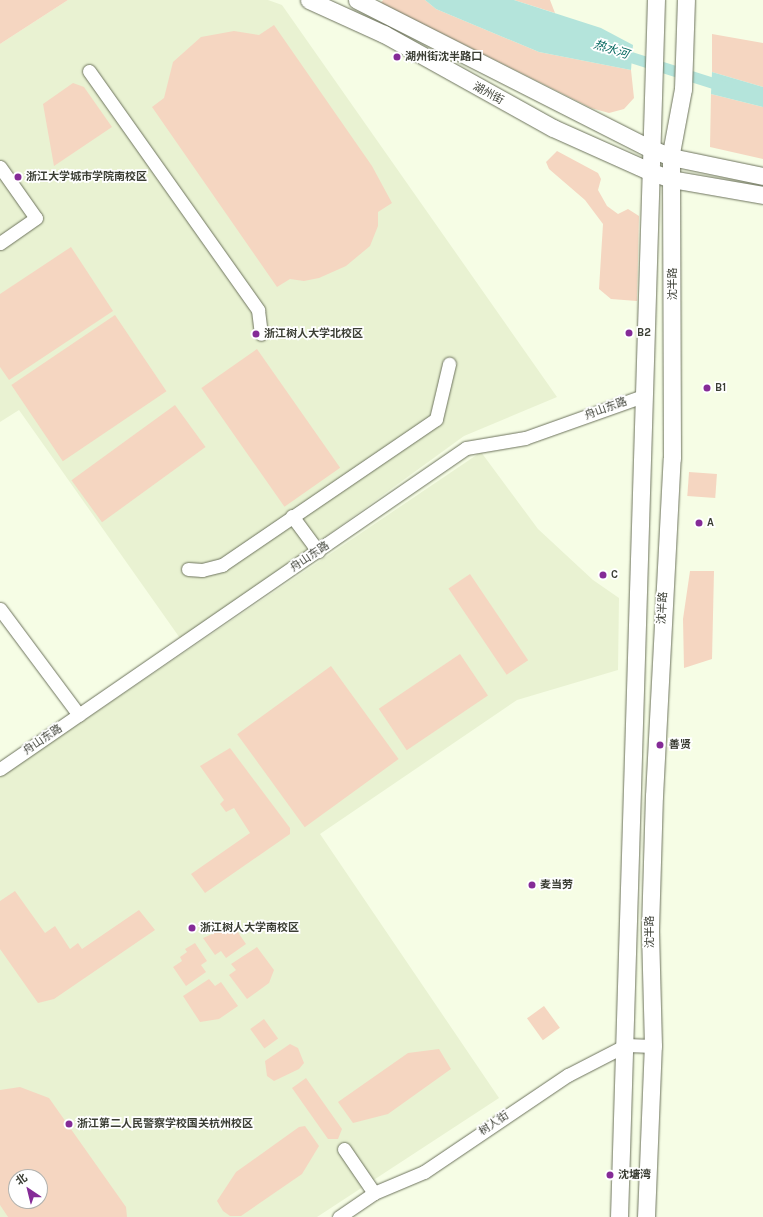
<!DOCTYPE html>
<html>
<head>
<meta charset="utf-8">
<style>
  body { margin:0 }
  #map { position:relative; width:763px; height:1217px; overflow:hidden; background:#f6fde5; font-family:Karla,"Noto Sans SC",sans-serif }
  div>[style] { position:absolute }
  .built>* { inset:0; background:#e9f2d2 }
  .green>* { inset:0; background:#f5d6c1; transform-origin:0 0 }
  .water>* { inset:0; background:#b4e4db }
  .canal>* { height:11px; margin:-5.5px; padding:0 5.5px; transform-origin:5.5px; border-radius:5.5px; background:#b4e4db }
  .roads { filter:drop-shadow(0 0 1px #6d735d) drop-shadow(0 0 1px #6d735d) }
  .minor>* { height:13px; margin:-6.5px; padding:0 6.5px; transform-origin:6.5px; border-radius:6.5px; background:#fff }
  .major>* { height:17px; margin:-8.5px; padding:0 8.5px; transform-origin:8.5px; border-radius:8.5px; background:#fff }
  .dots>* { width:11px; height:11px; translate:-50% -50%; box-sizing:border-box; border:2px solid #fff; border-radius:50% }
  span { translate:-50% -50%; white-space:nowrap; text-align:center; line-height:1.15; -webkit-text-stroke:3.5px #fff; paint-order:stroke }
  .poi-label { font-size:11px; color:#3b3e34; font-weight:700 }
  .left { translate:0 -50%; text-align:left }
  .street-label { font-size:11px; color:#3b3e34 }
  .water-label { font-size:12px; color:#01655c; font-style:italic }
  .north { position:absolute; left:8px; top:1169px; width:40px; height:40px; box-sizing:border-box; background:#fff; border:1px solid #b1b2ae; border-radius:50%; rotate:325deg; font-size:11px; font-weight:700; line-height:16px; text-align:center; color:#3b3e34 }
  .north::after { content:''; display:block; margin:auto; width:14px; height:18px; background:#852b97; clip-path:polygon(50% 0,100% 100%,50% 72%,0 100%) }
</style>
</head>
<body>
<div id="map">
  <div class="built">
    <i style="clip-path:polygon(68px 0,268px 0,282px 5px,557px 397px,464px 436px,182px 641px,19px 410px,0 422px,0 44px)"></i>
    <i style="clip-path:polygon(evenodd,481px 452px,538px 529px,593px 580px,619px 598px,618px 670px,517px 700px,320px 834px,499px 1098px,317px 1217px,0 1217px,0 777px,481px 452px,16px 1177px,40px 1177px,40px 1201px,16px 1201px,16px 1177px)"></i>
  </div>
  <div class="green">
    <i style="clip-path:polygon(0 0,68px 0,0 44px)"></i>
    <i style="clip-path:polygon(383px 0,425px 0,436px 9px,539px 52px,631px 70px,634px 98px,624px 109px,609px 113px,591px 108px,381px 3px)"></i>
    <i style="clip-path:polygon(514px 0,550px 0,555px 13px)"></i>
    <i style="clip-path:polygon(274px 25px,372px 166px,392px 203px,378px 212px,378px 226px,370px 246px,346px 266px,319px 278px,304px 281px,290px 279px,277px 287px,152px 107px,164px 98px,173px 62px,201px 37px,234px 31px,259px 35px)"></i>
    <i style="clip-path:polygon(712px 34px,763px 43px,763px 87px,712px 72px)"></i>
    <i style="clip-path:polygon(73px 83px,84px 87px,112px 127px,54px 166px,43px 104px)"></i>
    <i style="clip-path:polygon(711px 94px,763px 107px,763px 159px,710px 147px)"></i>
    <i style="clip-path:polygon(557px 151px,598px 173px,601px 179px,598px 190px,607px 206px,618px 214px,628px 209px,639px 216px,637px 301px,611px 299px,599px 289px,603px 224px,585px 200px,549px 169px,546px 162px)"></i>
    <i style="clip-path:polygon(71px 247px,113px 311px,9px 380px,0 367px,0 294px)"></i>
    <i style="left:115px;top:315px;width:92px;height:125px;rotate:56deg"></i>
    <i style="left:257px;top:349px;width:145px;height:68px;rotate:55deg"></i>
    <i style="left:175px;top:405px;width:52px;height:128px;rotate:54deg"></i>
    <i style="left:689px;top:472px;width:28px;height:24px;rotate:4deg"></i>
    <i style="clip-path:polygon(690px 571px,714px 571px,712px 659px,684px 668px,683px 619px)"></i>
    <i style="left:470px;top:574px;width:104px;height:26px;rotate:56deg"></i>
    <i style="left:460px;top:654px;width:50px;height:98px;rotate:56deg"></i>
    <i style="left:331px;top:666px;width:115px;height:116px;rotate:54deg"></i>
    <i style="clip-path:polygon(230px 748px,290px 828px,290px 834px,205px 893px,191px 874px,250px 833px,234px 808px,226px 812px,220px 804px,224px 800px,200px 766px)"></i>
    <i style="clip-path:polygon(15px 891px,45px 933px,55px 926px,70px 949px,78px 943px,82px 949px,139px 910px,155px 930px,54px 999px,38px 1003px,0 949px,0 901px)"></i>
    <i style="clip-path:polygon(233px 925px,246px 944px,226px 958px,221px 951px,215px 955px,203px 938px)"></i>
    <i style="clip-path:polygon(195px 943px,207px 961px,201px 965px,206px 972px,186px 986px,173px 967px,182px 961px,180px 957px,187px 952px,185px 949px)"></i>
    <i style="clip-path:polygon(257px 947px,274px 970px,269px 983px,247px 999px,229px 975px,236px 970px,231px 964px)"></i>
    <i style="clip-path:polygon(209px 979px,215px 986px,221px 982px,238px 1006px,219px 1019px,200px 1022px,183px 996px)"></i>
    <i style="left:544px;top:1006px;width:27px;height:21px;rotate:54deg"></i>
    <i style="left:264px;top:1019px;width:24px;height:17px;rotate:54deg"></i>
    <i style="clip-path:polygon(290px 1044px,298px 1048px,304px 1063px,299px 1069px,274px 1081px,267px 1076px,265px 1061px)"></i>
    <i style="clip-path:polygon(439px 1049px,451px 1069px,388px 1114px,353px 1123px,338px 1102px,408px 1053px)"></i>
    <i style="clip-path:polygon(306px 1078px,342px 1129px,338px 1139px,328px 1139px,292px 1088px)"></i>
    <i style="clip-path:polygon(evenodd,20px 1087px,49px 1098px,126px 1207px,127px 1217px,8px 1217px,0 1205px,0 1090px,20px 1087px,16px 1177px,40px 1177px,40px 1201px,16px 1201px,16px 1177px)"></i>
    <i style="clip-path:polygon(305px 1126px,319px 1146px,302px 1174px,241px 1216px,230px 1216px,223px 1211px,217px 1201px,236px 1172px,299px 1127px)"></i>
  </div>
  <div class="water">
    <i style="clip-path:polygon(425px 0,514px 0,601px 28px,633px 45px,631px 70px,539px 52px,436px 9px)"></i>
    <i style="clip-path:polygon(712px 72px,763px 87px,763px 107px,711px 94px)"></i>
  </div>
  <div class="canal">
    <i style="left:618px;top:53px;width:113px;rotate:17.5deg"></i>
  </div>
  <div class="roads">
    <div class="minor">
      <i style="left:89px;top:71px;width:293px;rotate:54.7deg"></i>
      <i style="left:258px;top:310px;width:24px;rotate:83deg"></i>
      <i style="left:0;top:167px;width:62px;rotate:54.8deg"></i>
      <i style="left:36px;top:218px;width:44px;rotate:145.2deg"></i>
      <i style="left:292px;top:516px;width:44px;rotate:53.4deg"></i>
      <i style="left:188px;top:569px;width:14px;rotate:4deg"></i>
      <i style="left:202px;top:570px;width:21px;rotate:-14deg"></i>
      <i style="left:222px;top:565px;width:259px;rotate:-34.3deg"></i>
      <i style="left:436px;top:419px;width:57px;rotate:-76.7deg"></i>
      <i style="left:0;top:609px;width:132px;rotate:53.3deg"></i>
      <i style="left:0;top:769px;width:566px;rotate:-34.56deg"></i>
      <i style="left:466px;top:448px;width:60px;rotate:-9.6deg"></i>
      <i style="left:525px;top:438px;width:125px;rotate:-19.6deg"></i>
      <i style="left:344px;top:1149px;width:53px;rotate:55.7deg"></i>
      <i style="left:339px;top:1217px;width:42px;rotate:-34.4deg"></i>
      <i style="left:374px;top:1193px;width:54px;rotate:-22.8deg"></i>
      <i style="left:424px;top:1172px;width:174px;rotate:-34deg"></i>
      <i style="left:568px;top:1075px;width:65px;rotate:-27.3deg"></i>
      <i style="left:626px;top:1045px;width:27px;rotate:2deg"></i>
    </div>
    <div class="major">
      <i style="left:309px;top:0;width:82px;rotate:24.4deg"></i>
      <i style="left:384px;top:34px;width:193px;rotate:29.1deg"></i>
      <i style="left:553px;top:128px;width:105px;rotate:24.1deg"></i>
      <i style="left:649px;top:171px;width:23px;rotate:20deg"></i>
      <i style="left:671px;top:179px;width:93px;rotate:9.9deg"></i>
      <i style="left:357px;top:0;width:327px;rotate:26.9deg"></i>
      <i style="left:649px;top:148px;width:24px;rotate:22deg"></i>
      <i style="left:671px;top:157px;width:94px;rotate:11.7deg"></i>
      <i style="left:619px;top:1217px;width:1218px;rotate:-88.26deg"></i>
      <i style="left:646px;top:1217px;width:171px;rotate:-87.7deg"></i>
      <i style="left:653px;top:1046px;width:117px;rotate:-91.5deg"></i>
      <i style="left:650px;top:929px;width:133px;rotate:-88.3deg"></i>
      <i style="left:654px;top:796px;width:338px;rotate:-87deg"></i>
      <i style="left:672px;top:458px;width:305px;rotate:-90.2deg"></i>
      <i style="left:671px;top:153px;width:65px;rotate:-79.4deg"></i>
      <i style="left:683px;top:89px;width:89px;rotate:-88.1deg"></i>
    </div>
  </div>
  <div class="dots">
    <i style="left:397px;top:57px;background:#852b97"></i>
    <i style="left:18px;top:177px;background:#852b97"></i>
    <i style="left:629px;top:333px;background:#852b97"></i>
    <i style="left:256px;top:334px;background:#852b97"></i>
    <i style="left:707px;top:388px;background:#852b97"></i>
    <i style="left:699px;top:523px;background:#852b97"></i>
    <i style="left:603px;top:575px;background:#852b97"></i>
    <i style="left:660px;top:745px;background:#852b97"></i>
    <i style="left:532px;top:885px;background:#852b97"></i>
    <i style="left:192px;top:928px;background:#852b97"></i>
    <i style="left:69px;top:1124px;background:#852b97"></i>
    <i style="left:610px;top:1175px;background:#852b97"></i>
  </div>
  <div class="poi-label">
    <span class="left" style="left:405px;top:57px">湖州街沈半路口</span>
    <span class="left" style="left:26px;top:177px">浙江大学城市学院南校区</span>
    <span class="left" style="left:637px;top:333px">B2</span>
    <span class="left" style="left:264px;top:334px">浙江树人大学北校区</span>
    <span class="left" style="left:715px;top:388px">B1</span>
    <span class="left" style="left:707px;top:523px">A</span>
    <span class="left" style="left:611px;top:575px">C</span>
    <span class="left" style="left:669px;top:745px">善贤</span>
    <span class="left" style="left:540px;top:885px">麦当劳</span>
    <span class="left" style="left:200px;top:928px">浙江树人大学南校区</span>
    <span class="left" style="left:77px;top:1124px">浙江第二人民警察学校国关杭州校区</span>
    <span class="left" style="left:618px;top:1175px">沈塘湾</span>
  </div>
  <div class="street-label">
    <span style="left:488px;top:94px;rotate:28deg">湖州街</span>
    <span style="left:673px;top:284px;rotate:-90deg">沈半路</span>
    <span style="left:606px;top:409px;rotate:-20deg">舟山东路</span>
    <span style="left:310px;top:557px;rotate:-34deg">舟山东路</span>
    <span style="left:663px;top:608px;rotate:-87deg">沈半路</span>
    <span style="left:43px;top:740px;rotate:-34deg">舟山东路</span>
    <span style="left:650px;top:932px;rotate:-90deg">沈半路</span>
    <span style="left:494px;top:1124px;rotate:-34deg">树人街</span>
  </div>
  <div class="water-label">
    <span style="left:611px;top:50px;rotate:18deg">热水河</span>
  </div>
  <div class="north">北</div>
</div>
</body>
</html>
